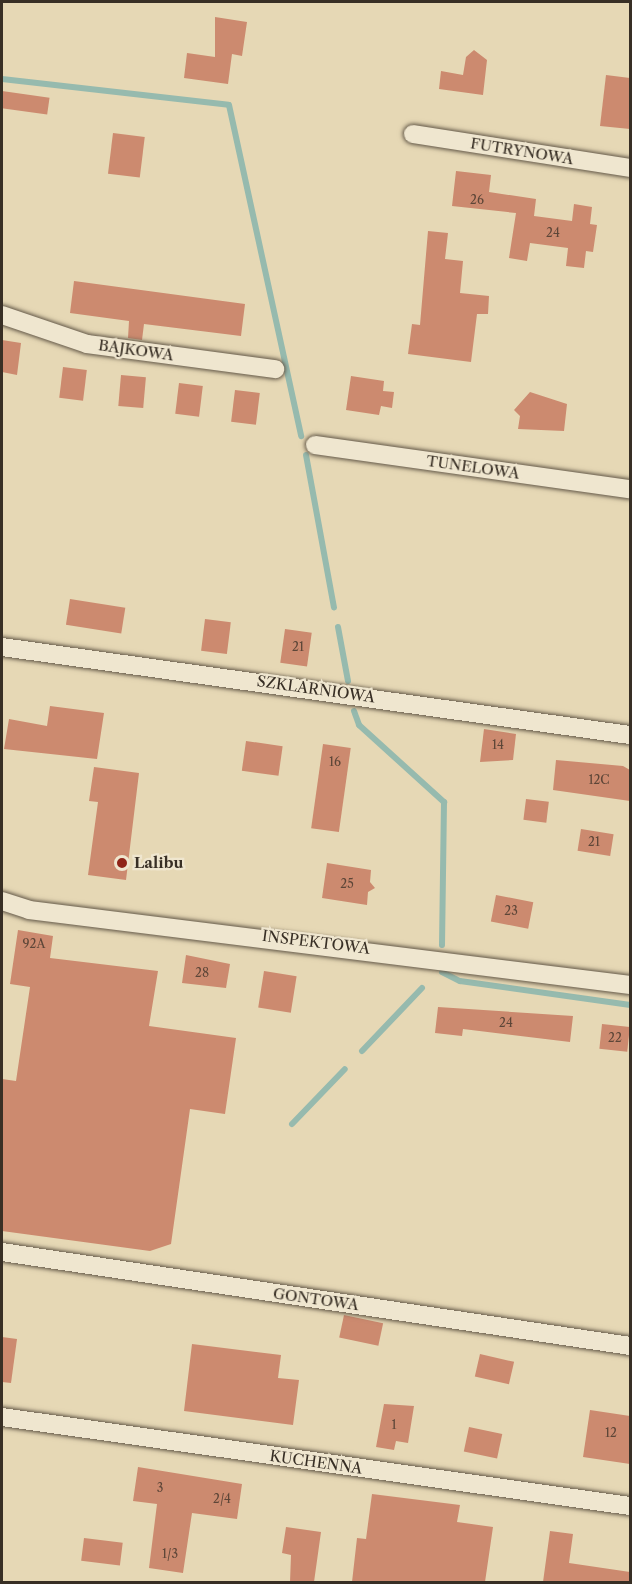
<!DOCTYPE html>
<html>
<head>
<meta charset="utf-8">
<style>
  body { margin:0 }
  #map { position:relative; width:632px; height:1584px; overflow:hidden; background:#e6d8b5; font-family:"Libre Caslon Text",serif }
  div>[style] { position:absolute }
  .stream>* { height:6px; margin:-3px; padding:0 3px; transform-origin:3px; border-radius:3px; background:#96baae }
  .building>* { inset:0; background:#cc8a6f; transform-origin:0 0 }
  .roads { filter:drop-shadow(0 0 2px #645949) drop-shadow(0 0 2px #645949) }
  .street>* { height:18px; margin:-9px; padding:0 9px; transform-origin:9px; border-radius:9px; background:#efe6cf }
  .dots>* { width:16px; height:16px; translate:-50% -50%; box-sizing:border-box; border:3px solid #efe6cf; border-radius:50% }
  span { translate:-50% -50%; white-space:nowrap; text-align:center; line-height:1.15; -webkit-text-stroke:4.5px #efe6cf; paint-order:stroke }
  .number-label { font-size:12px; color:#5d4638 }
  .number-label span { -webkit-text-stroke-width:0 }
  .street-label { font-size:15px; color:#382f25 }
  .poi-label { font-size:15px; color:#382f25; font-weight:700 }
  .left { translate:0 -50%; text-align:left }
  .frame { position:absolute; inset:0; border:3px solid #382f25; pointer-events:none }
</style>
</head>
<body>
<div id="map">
  <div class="stream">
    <i style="left:2px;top:79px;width:228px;rotate:6.5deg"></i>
    <i style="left:229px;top:105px;width:339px;rotate:77.7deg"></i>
    <i style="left:306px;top:455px;width:155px;rotate:79.6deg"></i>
    <i style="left:338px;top:627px;width:55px;rotate:79.5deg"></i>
    <i style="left:354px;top:711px;width:15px;rotate:70deg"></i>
    <i style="left:359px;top:725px;width:115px;rotate:42.2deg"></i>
    <i style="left:444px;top:802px;width:143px;rotate:90.8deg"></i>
    <i style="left:442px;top:972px;width:20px;rotate:27deg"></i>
    <i style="left:460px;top:981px;width:172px;rotate:8deg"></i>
    <i style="left:362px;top:1051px;width:87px;rotate:-46.4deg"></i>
    <i style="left:292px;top:1124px;width:76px;rotate:-46.1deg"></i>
  </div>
  <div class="building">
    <i style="clip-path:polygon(215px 17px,247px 22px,242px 56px,232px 54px,228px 84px,184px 78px,187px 53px,215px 57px)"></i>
    <i style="clip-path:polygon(474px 50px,487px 60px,483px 95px,439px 89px,441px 71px,463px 75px,466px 57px)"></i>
    <i style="clip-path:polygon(606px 75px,630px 78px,630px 129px,600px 126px)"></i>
    <i style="left:2px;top:91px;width:48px;height:17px;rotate:8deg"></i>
    <i style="left:113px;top:133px;width:32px;height:41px;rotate:7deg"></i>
    <i style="clip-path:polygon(456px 171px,491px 175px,489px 192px,536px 199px,534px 216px,572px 221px,574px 204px,592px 207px,590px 224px,597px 225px,593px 252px,586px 251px,584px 268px,566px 266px,568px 248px,530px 243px,527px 261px,509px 258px,516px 213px,452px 206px)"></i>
    <i style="clip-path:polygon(428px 231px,448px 233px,445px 259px,463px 261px,460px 293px,489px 296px,488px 314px,477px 314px,471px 362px,408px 354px,412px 324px,420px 325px)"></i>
    <i style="clip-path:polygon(74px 281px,245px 304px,241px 336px,144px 324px,142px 340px,128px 338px,129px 321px,70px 313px)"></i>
    <i style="clip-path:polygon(2px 340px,21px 343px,17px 375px,2px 372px)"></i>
    <i style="left:63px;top:367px;width:24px;height:31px;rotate:7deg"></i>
    <i style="left:121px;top:375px;width:25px;height:31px;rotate:5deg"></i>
    <i style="clip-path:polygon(351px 376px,384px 381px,383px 391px,394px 392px,392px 408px,381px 406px,379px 415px,346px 410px)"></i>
    <i style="left:179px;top:383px;width:24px;height:31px;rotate:7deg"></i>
    <i style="left:235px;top:390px;width:25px;height:32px;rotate:7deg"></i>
    <i style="clip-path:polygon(530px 392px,567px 404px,564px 431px,518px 429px,520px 416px,514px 410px)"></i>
    <i style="left:70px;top:599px;width:56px;height:26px;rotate:9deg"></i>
    <i style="left:205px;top:619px;width:26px;height:32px;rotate:7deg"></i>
    <i style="left:285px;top:629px;width:27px;height:34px;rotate:8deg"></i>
    <i style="clip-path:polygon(50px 706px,104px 713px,97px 759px,4px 749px,9px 719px,47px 726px)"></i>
    <i style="clip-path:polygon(484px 729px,516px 734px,513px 760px,480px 762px)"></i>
    <i style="left:246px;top:741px;width:37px;height:30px;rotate:8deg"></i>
    <i style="left:323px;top:744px;width:28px;height:85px;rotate:8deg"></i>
    <i style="clip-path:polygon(556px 760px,623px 766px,630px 770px,630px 801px,553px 790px)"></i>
    <i style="clip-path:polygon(94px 767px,139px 773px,126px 880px,88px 875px,98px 802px,89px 801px)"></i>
    <i style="left:526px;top:799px;width:23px;height:21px;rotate:7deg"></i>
    <i style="left:581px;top:829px;width:33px;height:22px;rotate:9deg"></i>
    <i style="clip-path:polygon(327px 863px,371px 870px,370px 882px,375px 888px,368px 892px,367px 905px,322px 898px)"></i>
    <i style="left:496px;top:895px;width:38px;height:27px;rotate:11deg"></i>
    <i style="clip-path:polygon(18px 930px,53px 936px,50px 958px,158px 971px,149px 1026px,236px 1038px,225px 1114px,190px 1109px,171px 1244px,150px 1251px,2px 1231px,2px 1079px,16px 1081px,30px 987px,10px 984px)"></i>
    <i style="clip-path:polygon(186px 955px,230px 964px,226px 988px,182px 983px)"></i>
    <i style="left:264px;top:971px;width:33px;height:37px;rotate:9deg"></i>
    <i style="clip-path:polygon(438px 1007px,573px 1016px,570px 1042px,463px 1029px,462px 1036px,435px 1033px)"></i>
    <i style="left:602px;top:1024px;width:28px;height:25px;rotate:6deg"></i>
    <i style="left:344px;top:1315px;width:40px;height:23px;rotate:12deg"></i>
    <i style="clip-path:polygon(2px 1337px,17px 1339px,11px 1383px,2px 1382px)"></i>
    <i style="clip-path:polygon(192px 1344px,281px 1355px,278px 1378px,299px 1380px,293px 1425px,184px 1411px)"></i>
    <i style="left:480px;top:1354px;width:35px;height:23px;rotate:13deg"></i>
    <i style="clip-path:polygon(384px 1404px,414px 1406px,408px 1443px,396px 1441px,394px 1450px,376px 1447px)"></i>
    <i style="clip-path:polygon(590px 1410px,630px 1416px,630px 1464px,583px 1457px)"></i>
    <i style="left:469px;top:1427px;width:34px;height:25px;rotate:12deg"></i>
    <i style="clip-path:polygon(138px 1467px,242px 1484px,237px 1519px,192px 1513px,183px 1573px,149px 1568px,157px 1504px,133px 1501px)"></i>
    <i style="clip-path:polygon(372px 1494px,460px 1505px,457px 1522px,493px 1527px,485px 1582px,352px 1582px,357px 1538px,366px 1539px)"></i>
    <i style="clip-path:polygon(286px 1527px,321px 1532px,314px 1582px,290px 1582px,291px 1555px,282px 1553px)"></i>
    <i style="clip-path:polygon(550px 1531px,573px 1534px,569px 1563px,630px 1572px,630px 1582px,543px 1582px)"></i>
    <i style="left:84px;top:1538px;width:39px;height:23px;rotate:7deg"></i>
  </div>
  <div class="roads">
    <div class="street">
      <i style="left:413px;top:134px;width:220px;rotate:8.9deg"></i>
      <i style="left:2px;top:315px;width:90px;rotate:18.8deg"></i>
      <i style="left:87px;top:344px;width:190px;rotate:7.6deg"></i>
      <i style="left:315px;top:445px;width:318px;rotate:8deg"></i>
      <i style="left:2px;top:647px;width:634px;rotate:7.98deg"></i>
      <i style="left:2px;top:901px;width:28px;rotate:18deg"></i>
      <i style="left:29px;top:910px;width:606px;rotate:7.11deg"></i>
      <i style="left:2px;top:1252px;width:635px;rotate:8.51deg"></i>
      <i style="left:2px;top:1417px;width:634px;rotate:8.07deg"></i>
    </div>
  </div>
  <div class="dots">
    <i style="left:122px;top:863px;background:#8f2418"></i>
  </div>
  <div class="number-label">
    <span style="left:477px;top:200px">26</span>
    <span style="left:553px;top:233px">24</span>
    <span style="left:298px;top:647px">21</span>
    <span style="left:498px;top:745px">14</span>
    <span style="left:335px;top:762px">16</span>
    <span style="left:599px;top:780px">12C</span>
    <span style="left:594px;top:842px">21</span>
    <span style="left:347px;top:884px">25</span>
    <span style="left:511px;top:911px">23</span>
    <span style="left:34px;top:944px">92A</span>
    <span style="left:202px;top:973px">28</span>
    <span style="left:506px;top:1023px">24</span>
    <span style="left:615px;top:1038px">22</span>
    <span style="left:394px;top:1425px">1</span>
    <span style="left:611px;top:1433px">12</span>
    <span style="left:160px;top:1488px">3</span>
    <span style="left:222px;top:1499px">2/4</span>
    <span style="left:170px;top:1554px">1/3</span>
  </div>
  <div class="street-label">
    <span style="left:522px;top:151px;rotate:9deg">FUTRYNOWA</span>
    <span style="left:136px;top:350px;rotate:8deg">BAJKOWA</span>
    <span style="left:473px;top:467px;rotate:8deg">TUNELOWA</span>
    <span style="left:316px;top:689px;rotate:8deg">SZKLARNIOWA</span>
    <span style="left:316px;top:942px;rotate:7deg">INSPEKTOWA</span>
    <span style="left:316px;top:1299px;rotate:8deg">GONTOWA</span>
    <span style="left:316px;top:1462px;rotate:8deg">KUCHENNA</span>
  </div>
  <div class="poi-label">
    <span class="left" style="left:134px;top:863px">Lalibu</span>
  </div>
  <div class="frame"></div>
</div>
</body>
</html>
